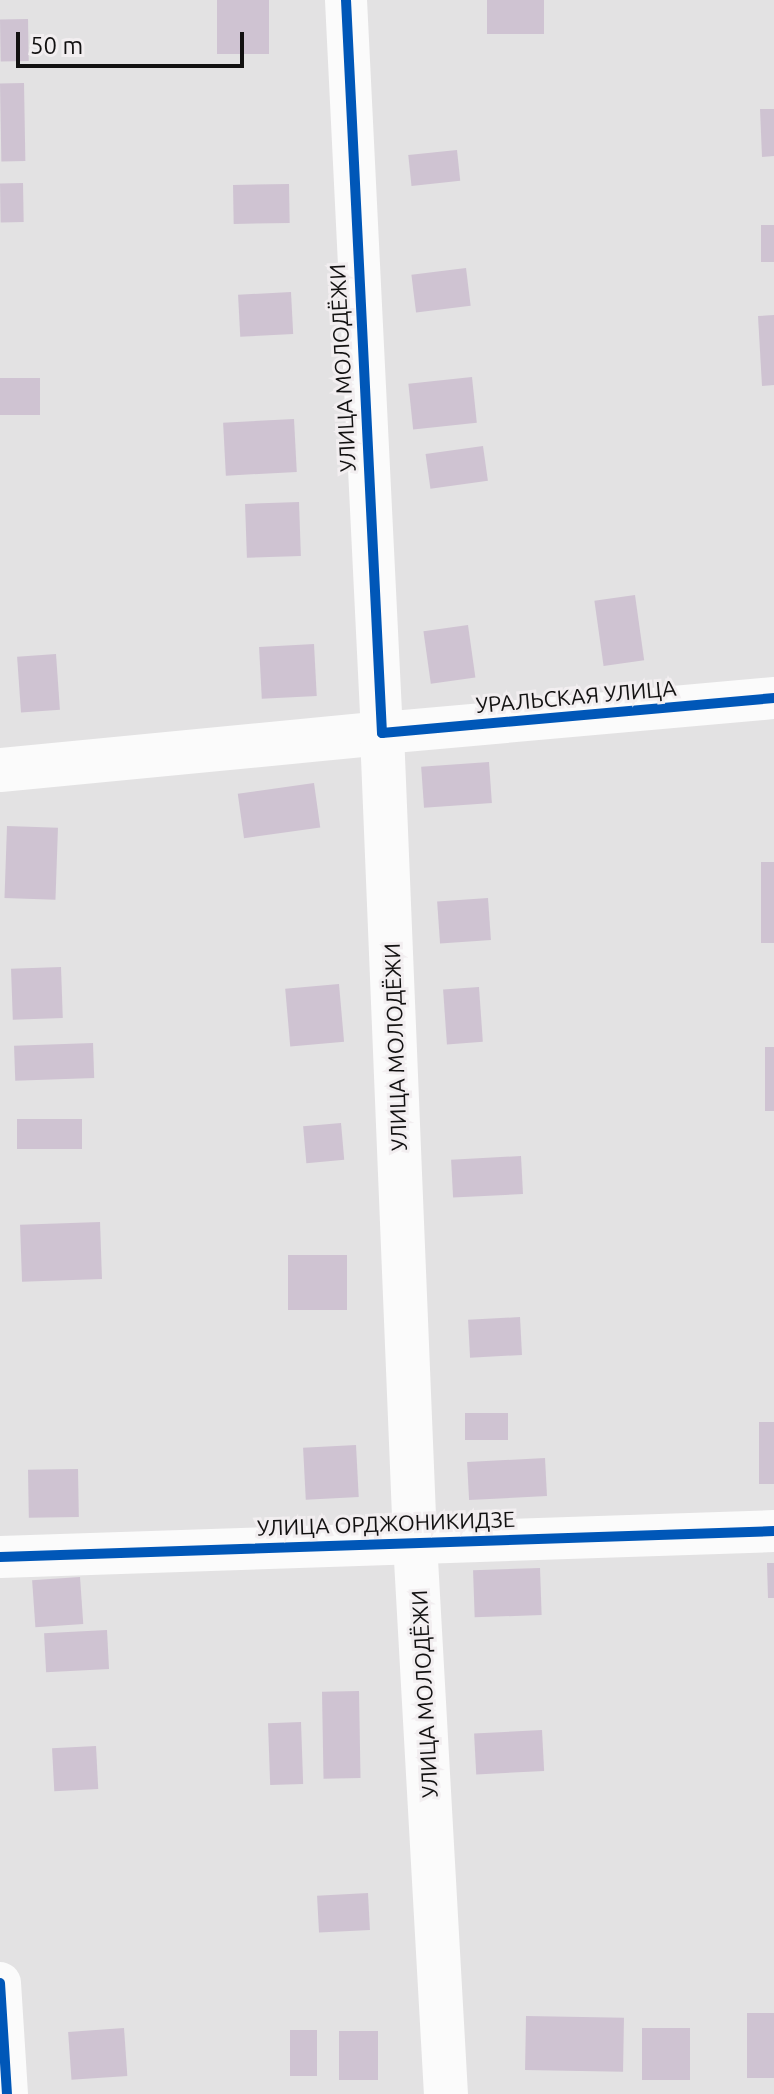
<!DOCTYPE html>
<html>
<head>
<meta charset="utf-8">
<style>
  body { margin:0 }
  #map { position:relative; width:774px; height:2094px; overflow:hidden; background:#e3e2e3; font-family:Ubuntu,sans-serif }
  div>[style] { position:absolute }
  .building>* { inset:0; background:#cfc3d2; transform-origin:0 0 }
  .minor>* { height:42px; margin:-21px; padding:0 21px; transform-origin:21px; border-radius:21px; background:#fbfbfb }
  .major>* { height:44px; margin:-22px; padding:0 22px; transform-origin:22px; border-radius:22px; background:#fbfbfb }
  .cycleway>* { height:10px; margin:-5px; padding:0 5px; transform-origin:5px; border-radius:5px; background:#0057b8 }
  span { translate:-50% -50%; white-space:nowrap; text-align:center; line-height:1.15; -webkit-text-stroke:6px #f2eef0; paint-order:stroke }
  .street-label { font-size:22px; color:#121111 }
  .scale { position:absolute; left:16px; top:32px; width:228px; height:36px; box-sizing:border-box; border:4px solid #121111; border-top:0; padding-left:10px; font-size:24px; line-height:28px; white-space:nowrap; color:#121111; -webkit-text-stroke:6px #f2eef0; paint-order:stroke }
</style>
</head>
<body>
<div id="map">
  <div class="building">
    <i style="left:217px;top:0;width:52px;height:54px"></i>
    <i style="left:487px;top:0;width:57px;height:34px"></i>
    <i style="left:28px;top:19px;width:42px;height:28px;rotate:89deg"></i>
    <i style="left:24px;top:83px;width:78px;height:24px;rotate:89deg"></i>
    <i style="clip-path:polygon(760px 109px,774px 109px,774px 156px,762px 157px)"></i>
    <i style="left:457px;top:150px;width:31px;height:49px;rotate:84deg"></i>
    <i style="left:23px;top:183px;width:39px;height:23px;rotate:89deg"></i>
    <i style="left:289px;top:184px;width:39px;height:56px;rotate:89deg"></i>
    <i style="left:761px;top:225px;width:13px;height:37px"></i>
    <i style="left:466px;top:268px;width:38px;height:55px;rotate:83deg"></i>
    <i style="left:291px;top:292px;width:42px;height:53px;rotate:87deg"></i>
    <i style="clip-path:polygon(774px 315px,774px 385px,762px 386px,758px 316px)"></i>
    <i style="left:472px;top:377px;width:46px;height:64px;rotate:84deg"></i>
    <i style="left:0;top:378px;width:40px;height:37px"></i>
    <i style="left:294px;top:419px;width:53px;height:71px;rotate:87deg"></i>
    <i style="left:483px;top:446px;width:35px;height:58px;rotate:82deg"></i>
    <i style="left:299px;top:502px;width:54px;height:54px;rotate:88deg"></i>
    <i style="left:635px;top:595px;width:66px;height:41px;rotate:82deg"></i>
    <i style="left:468px;top:625px;width:53px;height:45px;rotate:82deg"></i>
    <i style="left:314px;top:644px;width:52px;height:55px;rotate:87deg"></i>
    <i style="left:56px;top:654px;width:56px;height:39px;rotate:86deg"></i>
    <i style="left:489px;top:762px;width:41px;height:68px;rotate:86deg"></i>
    <i style="left:314px;top:783px;width:45px;height:77px;rotate:82deg"></i>
    <i style="left:7px;top:826px;width:51px;height:72px;rotate:2deg"></i>
    <i style="left:774px;top:862px;width:81px;height:13px;rotate:90deg"></i>
    <i style="left:488px;top:898px;width:42px;height:51px;rotate:86deg"></i>
    <i style="left:61px;top:967px;width:51px;height:50px;rotate:88deg"></i>
    <i style="left:339px;top:984px;width:58px;height:54px;rotate:85deg"></i>
    <i style="left:479px;top:987px;width:55px;height:36px;rotate:86deg"></i>
    <i style="left:93px;top:1043px;width:35px;height:79px;rotate:88deg"></i>
    <i style="left:765px;top:1047px;width:9px;height:64px"></i>
    <i style="left:82px;top:1119px;width:30px;height:65px;rotate:90deg"></i>
    <i style="left:341px;top:1123px;width:37px;height:38px;rotate:85deg"></i>
    <i style="left:521px;top:1156px;width:38px;height:70px;rotate:87deg"></i>
    <i style="left:100px;top:1222px;width:57px;height:80px;rotate:88deg"></i>
    <i style="left:347px;top:1255px;width:55px;height:59px;rotate:90deg"></i>
    <i style="left:520px;top:1317px;width:38px;height:52px;rotate:87deg"></i>
    <i style="left:465px;top:1413px;width:43px;height:27px"></i>
    <i style="left:759px;top:1422px;width:15px;height:62px"></i>
    <i style="left:356px;top:1445px;width:52px;height:53px;rotate:87deg"></i>
    <i style="left:545px;top:1458px;width:38px;height:78px;rotate:87deg"></i>
    <i style="left:78px;top:1469px;width:48px;height:50px;rotate:89deg"></i>
    <i style="clip-path:polygon(767px 1563px,774px 1563px,774px 1598px,768px 1598px)"></i>
    <i style="left:540px;top:1568px;width:47px;height:67px;rotate:88deg"></i>
    <i style="left:80px;top:1577px;width:47px;height:48px;rotate:86deg"></i>
    <i style="left:107px;top:1630px;width:39px;height:63px;rotate:87deg"></i>
    <i style="left:359px;top:1691px;width:87px;height:37px;rotate:89deg"></i>
    <i style="left:301px;top:1722px;width:62px;height:33px;rotate:88deg"></i>
    <i style="left:542px;top:1730px;width:41px;height:68px;rotate:87deg"></i>
    <i style="left:96px;top:1746px;width:43px;height:44px;rotate:87deg"></i>
    <i style="left:368px;top:1893px;width:37px;height:51px;rotate:87deg"></i>
    <i style="left:747px;top:2013px;width:27px;height:65px"></i>
    <i style="left:526px;top:2016px;width:98px;height:54px;rotate:1deg"></i>
    <i style="left:124px;top:2028px;width:48px;height:56px;rotate:86deg"></i>
    <i style="left:642px;top:2028px;width:48px;height:52px"></i>
    <i style="left:317px;top:2030px;width:46px;height:27px;rotate:90deg"></i>
    <i style="left:339px;top:2031px;width:39px;height:49px"></i>
  </div>
  <div class="minor">
    <i style="left:346px;top:0;width:734px;rotate:87.19deg"></i>
    <i style="left:382px;top:733px;width:394px;rotate:-5.1deg"></i>
    <i style="left:0;top:1557px;width:774px;rotate:-1.92deg"></i>
    <i style="left:0;top:1983px;width:111px;rotate:86.4deg"></i>
  </div>
  <div class="major">
    <i style="left:0;top:770px;width:384px;rotate:-5.5deg"></i>
    <i style="left:382px;top:733px;width:810px;rotate:87.66deg"></i>
    <i style="left:415px;top:1542px;width:553px;rotate:86.79deg"></i>
  </div>
  <div class="cycleway">
    <i style="left:346px;top:0;width:734px;rotate:87.19deg"></i>
    <i style="left:382px;top:733px;width:394px;rotate:-5.1deg"></i>
    <i style="left:0;top:1557px;width:774px;rotate:-1.92deg"></i>
    <i style="left:0;top:1983px;width:111px;rotate:86.4deg"></i>
  </div>
  <div class="street-label">
    <span style="left:342px;top:368px;rotate:-93deg">УЛИЦА МОЛОДЁЖИ</span>
    <span style="left:576px;top:696px;rotate:-5deg">УРАЛЬСКАЯ УЛИЦА</span>
    <span style="left:395px;top:1047px;rotate:-92deg">УЛИЦА МОЛОДЁЖИ</span>
    <span style="left:386px;top:1523px;rotate:-2deg">УЛИЦА ОРДЖОНИКИДЗЕ</span>
    <span style="left:424px;top:1694px;rotate:-93deg">УЛИЦА МОЛОДЁЖИ</span>
  </div>
  <div class="scale">50 m</div>
</div>
</body>
</html>
